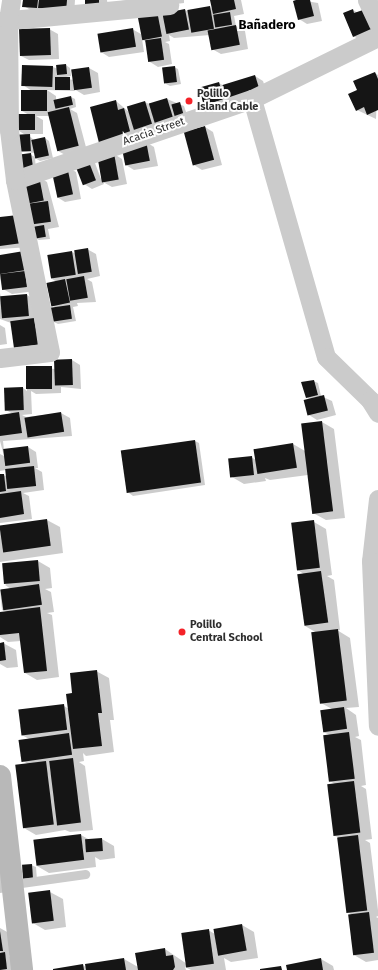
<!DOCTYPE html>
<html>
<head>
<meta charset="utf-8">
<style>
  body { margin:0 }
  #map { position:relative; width:378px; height:970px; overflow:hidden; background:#fff; font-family:"Fira Sans",sans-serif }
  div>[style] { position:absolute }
  .shadow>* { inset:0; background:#0003 }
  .building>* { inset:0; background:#151515; transform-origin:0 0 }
  .lane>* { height:9px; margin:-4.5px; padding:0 4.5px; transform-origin:4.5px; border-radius:4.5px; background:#cbcbcb }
  .street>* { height:19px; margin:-9.5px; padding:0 9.5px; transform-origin:9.5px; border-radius:9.5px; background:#cbcbcb }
  .secondary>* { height:22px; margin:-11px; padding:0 11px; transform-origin:11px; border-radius:11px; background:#b8b8b8 }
  .dots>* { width:11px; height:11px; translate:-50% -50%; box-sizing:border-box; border:2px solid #fff; border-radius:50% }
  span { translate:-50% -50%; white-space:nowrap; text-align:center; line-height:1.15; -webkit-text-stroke:4px #fff; paint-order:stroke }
  .poi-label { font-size:11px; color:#2e2e2e; font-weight:700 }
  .left { translate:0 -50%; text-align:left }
  .street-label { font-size:11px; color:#2e2e2e }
  .quarter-label { font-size:13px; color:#000; font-weight:700 }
</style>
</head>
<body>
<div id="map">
  <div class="shadow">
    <i style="clip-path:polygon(24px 0,75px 0,74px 15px,32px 11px,24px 6px)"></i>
    <i style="clip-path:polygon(86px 0,107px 0,108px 10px)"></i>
    <i style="clip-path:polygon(121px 0,184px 0,184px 3px,160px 6px)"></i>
    <i style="clip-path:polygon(211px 0,241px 0,244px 14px,234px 16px,236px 26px,245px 31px,248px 49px,221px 54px,212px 49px,210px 35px,174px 38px,169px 35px,170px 41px,165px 42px,169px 44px,172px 64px,158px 67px,150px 62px,146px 42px,142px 39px,144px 52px,109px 57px,101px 52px,132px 29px,141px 34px,157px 12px,163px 16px,185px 10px,189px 12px,213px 8px)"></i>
    <i style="clip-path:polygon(300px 0,318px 3px,322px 21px,307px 24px,299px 19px)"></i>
    <i style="clip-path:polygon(353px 10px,358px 13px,378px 31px,362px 41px,353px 36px)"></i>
    <i style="clip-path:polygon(49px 29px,58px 34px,59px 59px,29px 60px,21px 56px)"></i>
    <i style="clip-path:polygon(66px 65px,70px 68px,71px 76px,61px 78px,74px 80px,72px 70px,89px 68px,98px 73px,100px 92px,84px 95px,74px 89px,74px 91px,47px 90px,56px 96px,56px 100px,71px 97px,75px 99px,76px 107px,70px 109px,77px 113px,87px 151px,67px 156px,58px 151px,49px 116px,36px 116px,43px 120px,43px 134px,27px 134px,34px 140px,45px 138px,49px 141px,53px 158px,40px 161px,35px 158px,36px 170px,23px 172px,29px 154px,35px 157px,34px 153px,18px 151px,27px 136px,16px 129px,29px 115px,22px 111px,32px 91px,23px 85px,23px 66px,53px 67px,58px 69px)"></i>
    <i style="clip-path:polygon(174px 67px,178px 69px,181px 84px,170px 86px,166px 84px)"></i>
    <i style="clip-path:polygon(375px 73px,378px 75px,376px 119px,357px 110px,358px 91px)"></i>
    <i style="clip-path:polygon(255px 76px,263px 81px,268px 96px,213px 109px,204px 104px,219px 83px,224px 86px)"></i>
    <i style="clip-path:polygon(167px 99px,184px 106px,188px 118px,108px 147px,116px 101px,129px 112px,145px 102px,151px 105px)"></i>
    <i style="clip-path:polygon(205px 127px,213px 132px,222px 165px,202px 170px,194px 165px)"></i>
    <i style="clip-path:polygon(146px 142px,154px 147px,158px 166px,134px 170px,126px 165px)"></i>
    <i style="clip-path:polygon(114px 154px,122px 159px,127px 184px,112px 187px,103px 182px,104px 184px,92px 189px,84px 184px,87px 159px,95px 163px,101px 179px)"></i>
    <i style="clip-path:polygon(67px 167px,76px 172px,81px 199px,65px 202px,57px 197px)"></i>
    <i style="clip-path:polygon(39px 177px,47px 182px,59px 227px,48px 229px,50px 239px,39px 240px,35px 238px,37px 228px,33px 225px,25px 204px)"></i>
    <i style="clip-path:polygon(0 218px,30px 247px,0 249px)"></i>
    <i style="clip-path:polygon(87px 249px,96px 254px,100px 276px,87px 279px,92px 282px,96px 302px,77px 303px,78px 306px,73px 307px,76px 321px,58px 324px,54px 322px,57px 308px,51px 305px,57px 282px,52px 279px,72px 252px,76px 254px)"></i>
    <i style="clip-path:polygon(23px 252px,35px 291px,12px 294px,3px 289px,0 279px,0 256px)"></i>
    <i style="clip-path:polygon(0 293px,1px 298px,27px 295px,35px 300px,46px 350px,23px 352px,11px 323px,0 319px)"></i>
    <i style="clip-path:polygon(0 325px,5px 328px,7px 344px,0 345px)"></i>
    <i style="clip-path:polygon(72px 360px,80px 365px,81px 389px,61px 387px,61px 393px,36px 394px,31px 391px,32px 414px,22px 415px,26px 417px,61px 413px,70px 418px,72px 436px,3px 441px,4px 450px,28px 447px,36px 452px,38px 468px,35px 468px,42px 472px,44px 490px,23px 493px,29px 496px,32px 519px,0 523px,0 475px,7px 476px,6px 470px,0 471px,0 454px,4px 456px,0 441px,0 416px,13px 414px,6px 410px,23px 388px,27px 391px,27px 367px,56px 369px)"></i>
    <i style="clip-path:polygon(313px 381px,318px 383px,321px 396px,332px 401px,336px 415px,317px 420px,309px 415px,310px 399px,307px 398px)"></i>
    <i style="clip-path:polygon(322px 422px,334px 429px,345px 518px,326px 520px,313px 513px,308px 475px,270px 480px,265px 478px,266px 481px,244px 484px,232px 477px,251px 457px,256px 460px,254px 449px,293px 444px,305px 451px)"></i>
    <i style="clip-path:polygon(195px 441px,199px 443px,205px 485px,133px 496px,129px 493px)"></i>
    <i style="clip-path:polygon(47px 520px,60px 527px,63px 553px,0 562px,0 527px)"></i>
    <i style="clip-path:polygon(314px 522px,326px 529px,332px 575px,327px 576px,334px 580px,340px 630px,337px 630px,350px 638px,359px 707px,346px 708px,356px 715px,359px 736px,355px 737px,361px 740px,366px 785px,361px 786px,366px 789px,372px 839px,365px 840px,370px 843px,378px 910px,378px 916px,376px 917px,378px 918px,378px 960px,366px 962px,354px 955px,353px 915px,347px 912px,338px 837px,335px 836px,335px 784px,330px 781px,330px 735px,323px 732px,332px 709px,321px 703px,317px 633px,305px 626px,305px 575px,298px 570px)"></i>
    <i style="clip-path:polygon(38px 561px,50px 568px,52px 588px,45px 589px,51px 592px,54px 612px,47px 613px,52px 615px,59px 677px,37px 680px,25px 673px,21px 641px,8px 642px,0 637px,0 613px,7px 612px,2px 610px,0 590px,11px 589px,5px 585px)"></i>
    <i style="clip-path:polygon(3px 643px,16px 650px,18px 667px,7px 668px,0 664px,0 644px)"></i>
    <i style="clip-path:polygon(96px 671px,109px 678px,114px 720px,110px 720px,114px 752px,86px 756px,83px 753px,84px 761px,79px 762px,85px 766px,93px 830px,70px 832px,65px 830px,36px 835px,24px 828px,29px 765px,22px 760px,29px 739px,22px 735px,64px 706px,69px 709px,74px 694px)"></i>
    <i style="clip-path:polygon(81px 835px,90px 840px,102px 839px,114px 846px,115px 858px,100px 860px,95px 857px,96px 867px,49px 873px,37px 866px)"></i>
    <i style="clip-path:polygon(31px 865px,36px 867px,37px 880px,25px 878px)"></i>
    <i style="clip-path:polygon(0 868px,15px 891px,0 893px)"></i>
    <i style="clip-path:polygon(50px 892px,63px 899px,66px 927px,45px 930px,33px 923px,29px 894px)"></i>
    <i style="clip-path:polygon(242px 925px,254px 932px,258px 958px,231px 962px,224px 958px,226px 970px,191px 970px,185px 967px,186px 970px,54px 970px,83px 965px,87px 968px,86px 965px,124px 959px,138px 967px,165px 949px,187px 964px,208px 930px,215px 934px)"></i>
    <i style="clip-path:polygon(0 928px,9px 933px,11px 955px,9px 956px,13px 958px,15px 970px,0 970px)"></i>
    <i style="clip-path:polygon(321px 959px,333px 966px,334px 970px,288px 970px)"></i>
  </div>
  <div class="building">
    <i style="clip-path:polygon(23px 0,38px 0,37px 8px,22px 7px)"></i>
    <i style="clip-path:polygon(39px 0,67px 0,66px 11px,38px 8px)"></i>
    <i style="clip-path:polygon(85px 0,99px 0,99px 6px,85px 7px)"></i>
    <i style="clip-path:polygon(210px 0,234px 0,236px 9px,213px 14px)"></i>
    <i style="clip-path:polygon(296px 0,310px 0,314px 16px,298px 20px,293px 1px)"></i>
    <i style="left:210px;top:6px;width:23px;height:23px;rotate:80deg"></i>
    <i style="left:185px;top:9px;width:21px;height:23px;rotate:79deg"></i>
    <i style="clip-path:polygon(353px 9px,354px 13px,363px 10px,371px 29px,353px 37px,343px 13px)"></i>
    <i style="left:157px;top:11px;width:26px;height:20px;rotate:79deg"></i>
    <i style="left:230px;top:12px;width:13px;height:17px;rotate:81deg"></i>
    <i style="left:236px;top:25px;width:20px;height:29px;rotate:79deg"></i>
    <i style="left:50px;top:28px;width:27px;height:31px;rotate:88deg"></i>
    <i style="left:133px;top:28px;width:19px;height:36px;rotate:81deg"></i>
    <i style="left:161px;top:38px;width:22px;height:16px;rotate:82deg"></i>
    <i style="left:66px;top:64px;width:10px;height:10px;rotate:84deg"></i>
    <i style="left:22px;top:65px;width:31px;height:21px;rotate:2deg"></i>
    <i style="left:175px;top:66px;width:16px;height:13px;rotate:83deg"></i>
    <i style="left:89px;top:67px;width:21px;height:18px;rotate:82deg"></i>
    <i style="clip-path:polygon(375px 72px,378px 79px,378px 110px,367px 115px,364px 107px,356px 111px,348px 94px,357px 90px,353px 81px)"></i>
    <i style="left:255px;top:75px;width:17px;height:34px;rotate:73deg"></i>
    <i style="left:55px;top:77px;width:15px;height:13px"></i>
    <i style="left:219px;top:82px;width:18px;height:21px;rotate:74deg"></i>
    <i style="left:21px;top:90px;width:26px;height:21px"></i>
    <i style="left:71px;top:96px;width:9px;height:18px;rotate:77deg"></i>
    <i style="left:167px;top:98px;width:21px;height:19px;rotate:73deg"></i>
    <i style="clip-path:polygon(116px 100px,118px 110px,124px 108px,131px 135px,99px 143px,90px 107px)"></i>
    <i style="left:145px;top:101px;width:27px;height:19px;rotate:73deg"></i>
    <i style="left:180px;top:102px;width:15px;height:9px;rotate:74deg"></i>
    <i style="left:69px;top:107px;width:40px;height:22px;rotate:76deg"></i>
    <i style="left:15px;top:114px;width:20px;height:16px"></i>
    <i style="left:205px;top:126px;width:35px;height:22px;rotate:75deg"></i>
    <i style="left:30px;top:134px;width:17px;height:14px;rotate:87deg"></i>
    <i style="left:45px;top:137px;width:19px;height:14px;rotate:78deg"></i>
    <i style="left:146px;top:141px;width:20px;height:25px;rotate:79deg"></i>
    <i style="left:31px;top:153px;width:15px;height:15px;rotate:82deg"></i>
    <i style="left:114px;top:153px;width:27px;height:17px;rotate:80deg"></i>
    <i style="left:87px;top:157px;width:25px;height:14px;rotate:69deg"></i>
    <i style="left:67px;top:166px;width:29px;height:16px;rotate:78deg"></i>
    <i style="left:39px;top:176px;width:25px;height:20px;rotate:79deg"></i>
    <i style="left:48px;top:201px;width:21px;height:20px;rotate:82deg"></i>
    <i style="clip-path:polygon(18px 215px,22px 243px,0 246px,0 217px)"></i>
    <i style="left:44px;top:225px;width:12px;height:12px;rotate:81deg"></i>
    <i style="left:88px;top:248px;width:24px;height:14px;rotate:81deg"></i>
    <i style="clip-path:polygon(24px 251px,26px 270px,0 274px,0 255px)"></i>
    <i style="left:72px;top:251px;width:24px;height:25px;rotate:81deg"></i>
    <i style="left:25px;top:271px;width:16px;height:25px;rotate:83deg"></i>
    <i style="left:84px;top:276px;width:22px;height:18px;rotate:80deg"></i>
    <i style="left:65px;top:279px;width:24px;height:19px;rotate:78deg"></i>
    <i style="left:27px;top:294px;width:22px;height:27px;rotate:85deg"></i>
    <i style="left:70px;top:305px;width:14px;height:20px;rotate:82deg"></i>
    <i style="left:34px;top:318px;width:27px;height:24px;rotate:82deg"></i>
    <i style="left:72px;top:359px;width:26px;height:18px;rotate:88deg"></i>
    <i style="left:26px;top:366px;width:26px;height:23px"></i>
    <i style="clip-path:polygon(314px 380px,318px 395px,306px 398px,301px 382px)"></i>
    <i style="left:23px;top:387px;width:23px;height:19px;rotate:88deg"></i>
    <i style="left:324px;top:395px;width:16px;height:21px;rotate:76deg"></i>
    <i style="clip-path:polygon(19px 412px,22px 433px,0 436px,0 415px)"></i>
    <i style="left:61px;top:412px;width:20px;height:37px;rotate:81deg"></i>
    <i style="left:322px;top:421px;width:91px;height:21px;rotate:83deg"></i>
    <i style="left:195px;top:440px;width:43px;height:75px;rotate:82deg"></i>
    <i style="left:293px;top:443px;width:25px;height:40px;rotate:81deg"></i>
    <i style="left:28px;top:446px;width:17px;height:25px;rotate:83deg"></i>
    <i style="left:252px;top:456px;width:19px;height:24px;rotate:84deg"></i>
    <i style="left:34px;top:466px;width:20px;height:29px;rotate:84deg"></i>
    <i style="clip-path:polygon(0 474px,4px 474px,6px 491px,0 492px)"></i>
    <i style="clip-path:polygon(21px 491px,24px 514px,0 518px,0 494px)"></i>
    <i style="left:47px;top:519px;width:27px;height:48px;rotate:82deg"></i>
    <i style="left:314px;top:520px;width:48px;height:23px;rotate:83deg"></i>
    <i style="left:38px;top:560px;width:21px;height:36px;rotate:85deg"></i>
    <i style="left:321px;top:571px;width:52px;height:24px;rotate:82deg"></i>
    <i style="left:39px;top:584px;width:21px;height:39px;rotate:82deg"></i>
    <i style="clip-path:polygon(40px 607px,47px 671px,24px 673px,19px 633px,0 635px,0 612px)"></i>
    <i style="left:338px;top:629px;width:72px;height:27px;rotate:83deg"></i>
    <i style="clip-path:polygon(4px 642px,6px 660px,0 661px,0 643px)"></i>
    <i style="clip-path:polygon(97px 670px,102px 713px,98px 713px,102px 746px,73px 749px,66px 694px,72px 693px,70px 673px)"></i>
    <i style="left:64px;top:704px;width:26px;height:46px;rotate:83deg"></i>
    <i style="left:344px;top:707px;width:22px;height:24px;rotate:82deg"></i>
    <i style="left:349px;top:732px;width:47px;height:26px;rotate:83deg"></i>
    <i style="left:69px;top:733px;width:22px;height:51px;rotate:82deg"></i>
    <i style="left:73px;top:758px;width:65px;height:24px;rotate:83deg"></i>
    <i style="left:46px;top:761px;width:64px;height:31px;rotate:83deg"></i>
    <i style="left:354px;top:781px;width:52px;height:27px;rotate:83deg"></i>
    <i style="left:81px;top:834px;width:26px;height:48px;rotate:83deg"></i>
    <i style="left:358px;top:835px;width:76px;height:21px;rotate:83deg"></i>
    <i style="left:102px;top:838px;width:13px;height:17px;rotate:86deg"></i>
    <i style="left:32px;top:864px;width:14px;height:10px;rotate:86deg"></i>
    <i style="left:50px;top:890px;width:31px;height:22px;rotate:83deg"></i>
    <i style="left:369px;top:912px;width:41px;height:21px;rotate:83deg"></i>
    <i style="left:242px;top:924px;width:27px;height:29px;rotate:80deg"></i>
    <i style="left:209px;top:929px;width:35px;height:28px;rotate:82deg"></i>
    <i style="clip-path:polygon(0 931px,3px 951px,0 951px)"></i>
    <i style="clip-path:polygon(165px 948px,166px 956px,173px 955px,175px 967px,173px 970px,138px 970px,135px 953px)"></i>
    <i style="clip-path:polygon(5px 952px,7px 969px,0 970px,0 953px)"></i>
    <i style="clip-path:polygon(124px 958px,126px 970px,86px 970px,85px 964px)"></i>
    <i style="clip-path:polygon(321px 958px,323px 970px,287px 970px,286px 965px)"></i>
    <i style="clip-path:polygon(83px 964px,84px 970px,53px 970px,53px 969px)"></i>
    <i style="clip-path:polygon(281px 966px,282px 970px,260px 970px,260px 969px)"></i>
  </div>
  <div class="lane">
    <i style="left:14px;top:884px;width:72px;rotate:-8deg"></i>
  </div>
  <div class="street">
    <i style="left:367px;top:0;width:26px;rotate:65deg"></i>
    <i style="left:0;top:21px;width:170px;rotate:-5.4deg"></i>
    <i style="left:252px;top:99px;width:268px;rotate:74deg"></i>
    <i style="left:326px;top:357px;width:62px;rotate:44.3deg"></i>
    <i style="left:370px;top:400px;width:15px;rotate:58deg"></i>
    <i style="left:15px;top:180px;width:250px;rotate:-18.9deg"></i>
    <i style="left:252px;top:99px;width:140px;rotate:-26.2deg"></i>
    <i style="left:0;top:358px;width:50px;rotate:-6.8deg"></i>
    <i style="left:50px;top:352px;width:176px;rotate:-101.5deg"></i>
    <i style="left:15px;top:180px;width:50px;rotate:-96.8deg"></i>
    <i style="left:9px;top:130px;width:110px;rotate:-90.5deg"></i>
    <i style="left:8px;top:20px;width:20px;rotate:-81deg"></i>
    <i style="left:378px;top:499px;width:62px;rotate:96.4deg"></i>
    <i style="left:371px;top:561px;width:165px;rotate:87.6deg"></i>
  </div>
  <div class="secondary">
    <i style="left:0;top:776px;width:195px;rotate:83.5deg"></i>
  </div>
  <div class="dots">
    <i style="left:189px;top:101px;background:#f42228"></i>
    <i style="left:182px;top:632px;background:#f42228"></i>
  </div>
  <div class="poi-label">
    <span class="left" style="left:197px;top:101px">Polillo<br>Island Cable</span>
    <span class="left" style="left:190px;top:632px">Polillo<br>Central School</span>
  </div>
  <div class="street-label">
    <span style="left:154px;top:132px;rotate:-19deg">Acacia Street</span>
  </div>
  <div class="quarter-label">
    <span style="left:267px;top:25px">Bañadero</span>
  </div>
</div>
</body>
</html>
